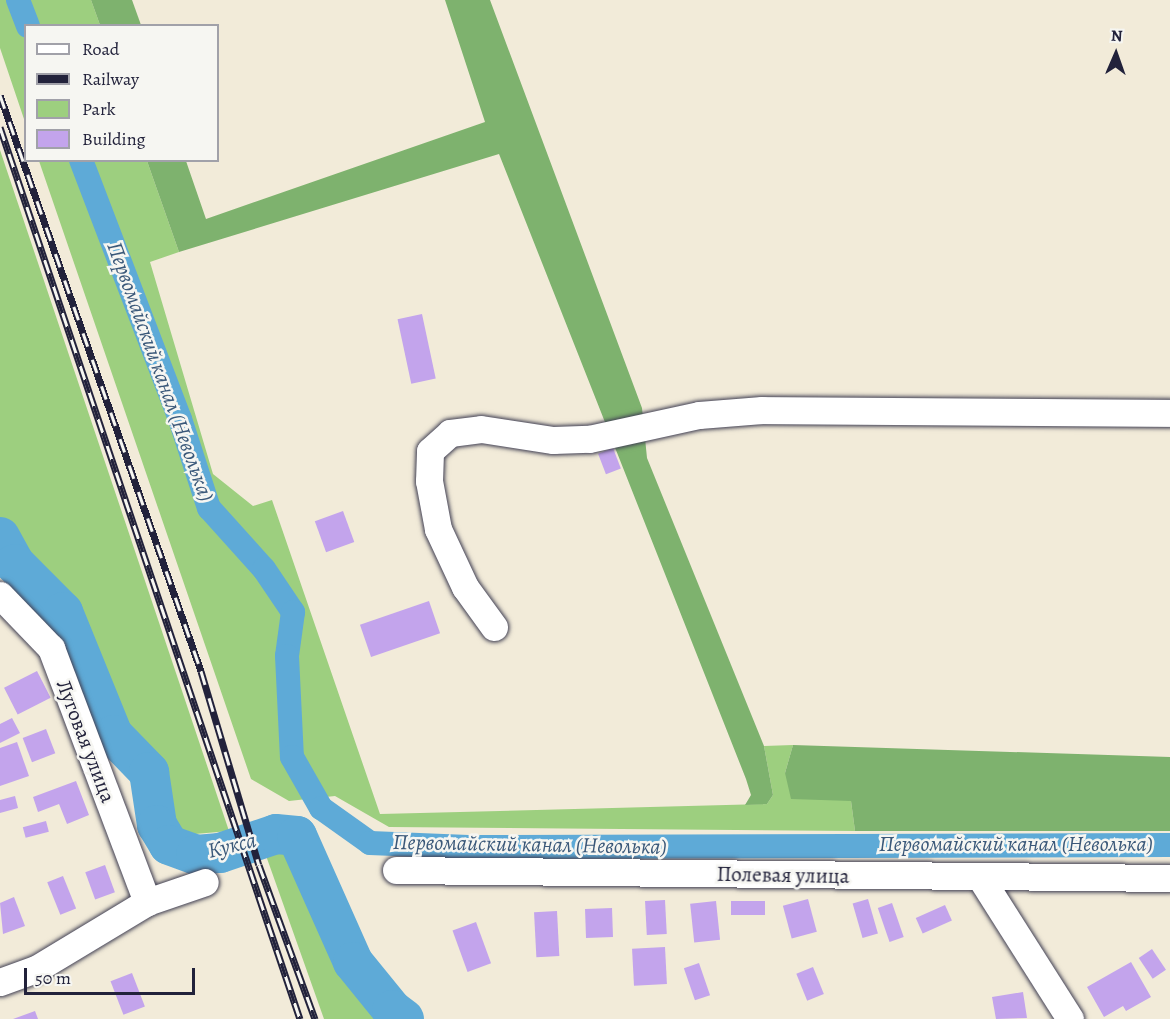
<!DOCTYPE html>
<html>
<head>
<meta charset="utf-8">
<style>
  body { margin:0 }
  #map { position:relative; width:1170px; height:1019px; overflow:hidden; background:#f2ebd9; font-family:Alegreya,serif }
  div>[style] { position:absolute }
  .green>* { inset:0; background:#9dcf7f }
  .forest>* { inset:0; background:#7eb26e }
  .canal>* { height:24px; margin:-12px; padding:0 12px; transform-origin:12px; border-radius:12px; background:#5eaad7 }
  .river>* { height:40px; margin:-20px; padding:0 20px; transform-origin:20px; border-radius:20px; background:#5eaad7 }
  .building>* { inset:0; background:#c3a4ec; transform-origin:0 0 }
  .roads { filter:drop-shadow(0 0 2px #414053) drop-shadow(0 0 2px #414053) }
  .minor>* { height:27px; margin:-13.5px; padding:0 13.5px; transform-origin:13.5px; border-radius:13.5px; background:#fff }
  .rail>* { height:7px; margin-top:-3.5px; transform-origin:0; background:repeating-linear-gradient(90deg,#f6f6f2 0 14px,#22223b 0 28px); box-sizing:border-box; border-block:2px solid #22223b }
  span { translate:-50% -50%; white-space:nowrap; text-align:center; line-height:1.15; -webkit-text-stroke:5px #f6f6f2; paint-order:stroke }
  .street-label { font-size:21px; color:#22223b }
  .water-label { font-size:22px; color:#3a5879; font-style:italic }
  .legend { position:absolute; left:24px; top:24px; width:195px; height:138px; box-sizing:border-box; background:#f6f6f2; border:2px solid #a1a1a9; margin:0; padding:8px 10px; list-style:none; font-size:18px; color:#22223b }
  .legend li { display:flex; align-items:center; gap:12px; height:30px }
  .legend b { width:30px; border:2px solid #a1a1a9 }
  .north { position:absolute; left:1086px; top:24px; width:60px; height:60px; -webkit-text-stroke:4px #f6f6f2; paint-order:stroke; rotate:2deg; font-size:16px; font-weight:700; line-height:24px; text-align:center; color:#22223b }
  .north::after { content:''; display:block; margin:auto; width:21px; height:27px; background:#22223b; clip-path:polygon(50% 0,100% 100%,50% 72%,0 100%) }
  .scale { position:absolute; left:24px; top:968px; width:171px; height:27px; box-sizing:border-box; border:3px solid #22223b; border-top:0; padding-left:8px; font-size:18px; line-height:21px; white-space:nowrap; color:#22223b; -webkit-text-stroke:4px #f6f6f2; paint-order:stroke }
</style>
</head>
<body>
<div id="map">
  <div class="green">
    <i style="clip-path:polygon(0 0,91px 0,100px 25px,26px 26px,25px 122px,0 48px)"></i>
    <i style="clip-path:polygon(0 150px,176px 673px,229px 831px,184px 835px,165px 826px,157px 772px,120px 725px,72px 608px,18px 557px,0 524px)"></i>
    <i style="clip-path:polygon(39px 161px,147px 161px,179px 252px,150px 262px,213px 474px,253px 506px,272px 500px,380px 814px,767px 804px,773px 795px,764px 746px,793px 745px,785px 773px,851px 801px,855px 831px,389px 827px,335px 796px,289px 801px,251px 779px)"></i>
    <i style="clip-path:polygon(278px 846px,297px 850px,363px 998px,386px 1019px,324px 1019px,264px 850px)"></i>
  </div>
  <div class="forest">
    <i style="clip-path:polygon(91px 0,132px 0,141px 25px,100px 25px)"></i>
    <i style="clip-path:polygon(445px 0,490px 0,642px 408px,647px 458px,764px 746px,773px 795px,767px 804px,745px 805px,751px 795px,746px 779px,499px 154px,179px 252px,147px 161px,186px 161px,206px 219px,485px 122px)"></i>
    <i style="clip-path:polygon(793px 745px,1170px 757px,1170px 831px,855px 831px,851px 801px,791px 799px,785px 773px)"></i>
  </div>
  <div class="canal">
    <i style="left:18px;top:0;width:28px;rotate:69deg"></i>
    <i style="left:81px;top:160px;width:277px;rotate:69.1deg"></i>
    <i style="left:180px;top:419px;width:94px;rotate:72deg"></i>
    <i style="left:209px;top:508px;width:82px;rotate:48deg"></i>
    <i style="left:264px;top:569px;width:52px;rotate:56deg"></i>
    <i style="left:293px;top:612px;width:44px;rotate:97.8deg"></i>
    <i style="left:287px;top:656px;width:101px;rotate:87.2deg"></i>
    <i style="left:292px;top:757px;width:59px;rotate:60.4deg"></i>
    <i style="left:321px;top:808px;width:60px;rotate:35.5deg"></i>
    <i style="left:370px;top:843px;width:98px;rotate:2.3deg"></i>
    <i style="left:468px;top:847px;width:702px;rotate:-0.16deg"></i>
  </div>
  <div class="river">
    <i style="left:0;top:537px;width:31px;rotate:61deg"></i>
    <i style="left:15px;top:564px;width:68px;rotate:45deg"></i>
    <i style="left:63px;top:612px;width:133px;rotate:67.9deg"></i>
    <i style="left:113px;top:735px;width:52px;rotate:45.8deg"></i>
    <i style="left:149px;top:772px;width:54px;rotate:81.4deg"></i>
    <i style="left:157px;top:825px;width:23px;rotate:59deg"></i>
    <i style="left:169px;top:845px;width:29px;rotate:20deg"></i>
    <i style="left:196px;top:855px;width:24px;rotate:-5deg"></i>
    <i style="left:220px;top:853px;width:59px;rotate:-18.7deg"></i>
    <i style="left:276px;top:834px;width:21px;rotate:5deg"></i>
    <i style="left:297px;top:836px;width:138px;rotate:66deg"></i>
    <i style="left:353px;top:962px;width:62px;rotate:50.9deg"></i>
    <i style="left:392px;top:1010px;width:15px;rotate:37deg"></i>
  </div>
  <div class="building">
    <i style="left:422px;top:314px;width:66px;height:25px;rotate:78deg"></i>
    <i style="left:613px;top:448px;width:22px;height:16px;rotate:69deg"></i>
    <i style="left:343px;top:511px;width:33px;height:30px;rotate:70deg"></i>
    <i style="left:429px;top:601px;width:34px;height:73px;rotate:71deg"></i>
    <i style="left:37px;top:671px;width:30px;height:37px;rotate:63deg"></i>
    <i style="clip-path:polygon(12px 718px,20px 733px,0 743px,0 724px)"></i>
    <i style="left:46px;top:729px;width:26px;height:25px;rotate:69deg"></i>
    <i style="clip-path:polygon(17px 742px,29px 776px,0 786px,0 748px)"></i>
    <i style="clip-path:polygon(76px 781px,89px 815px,67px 824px,59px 804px,38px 812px,33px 797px)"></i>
    <i style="clip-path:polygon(15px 796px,18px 808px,0 813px,0 800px)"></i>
    <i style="left:46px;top:821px;width:11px;height:24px;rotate:75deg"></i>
    <i style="left:105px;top:865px;width:29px;height:21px;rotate:70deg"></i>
    <i style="left:63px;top:876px;width:35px;height:17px;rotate:68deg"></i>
    <i style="clip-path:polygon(14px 897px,25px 926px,3px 934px,0 903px)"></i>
    <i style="left:808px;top:899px;width:34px;height:26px;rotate:75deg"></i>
    <i style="left:868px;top:899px;width:36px;height:16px;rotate:74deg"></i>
    <i style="left:665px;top:900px;width:34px;height:20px;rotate:87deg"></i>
    <i style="left:716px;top:901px;width:39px;height:26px;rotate:84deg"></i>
    <i style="left:731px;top:901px;width:34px;height:14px"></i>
    <i style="left:892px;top:903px;width:36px;height:15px;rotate:71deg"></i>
    <i style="left:945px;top:905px;width:17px;height:32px;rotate:66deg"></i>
    <i style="left:612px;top:908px;width:29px;height:27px;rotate:88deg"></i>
    <i style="left:557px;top:911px;width:45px;height:23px;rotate:87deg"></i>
    <i style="left:476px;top:922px;width:44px;height:25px;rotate:70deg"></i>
    <i style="left:665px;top:947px;width:37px;height:33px;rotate:87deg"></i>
    <i style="left:1152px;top:949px;width:25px;height:16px;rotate:56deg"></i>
    <i style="clip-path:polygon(1131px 962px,1151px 997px,1126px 1011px,1123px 1006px,1104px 1017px,1087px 987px)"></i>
    <i style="left:699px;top:963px;width:34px;height:16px;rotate:71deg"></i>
    <i style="left:813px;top:967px;width:29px;height:18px;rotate:68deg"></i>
    <i style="left:132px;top:973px;width:36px;height:23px;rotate:69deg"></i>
    <i style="clip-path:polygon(1023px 992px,1027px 1018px,996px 1019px,992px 997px)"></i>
    <i style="clip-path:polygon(35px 1011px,38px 1019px,13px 1019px)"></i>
  </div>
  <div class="roads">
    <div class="minor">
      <i style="left:0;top:595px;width:74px;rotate:46.1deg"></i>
      <i style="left:51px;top:648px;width:272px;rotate:69.3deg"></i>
      <i style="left:494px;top:627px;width:49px;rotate:-125.9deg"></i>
      <i style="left:465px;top:587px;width:64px;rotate:-115deg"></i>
      <i style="left:438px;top:529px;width:49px;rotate:-100.6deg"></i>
      <i style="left:429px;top:481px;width:30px;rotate:-88deg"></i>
      <i style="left:430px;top:451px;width:27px;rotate:-42deg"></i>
      <i style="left:450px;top:433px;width:31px;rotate:-7deg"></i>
      <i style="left:481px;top:429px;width:73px;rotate:8.7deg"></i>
      <i style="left:553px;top:440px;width:36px;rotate:-2deg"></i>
      <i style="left:589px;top:439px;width:113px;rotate:-12.3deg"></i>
      <i style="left:699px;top:415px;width:63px;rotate:-4.5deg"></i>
      <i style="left:762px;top:410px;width:408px;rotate:0.4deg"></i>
      <i style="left:396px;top:870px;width:774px;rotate:0.59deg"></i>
      <i style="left:980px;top:877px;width:168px;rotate:57.6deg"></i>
      <i style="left:0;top:982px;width:38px;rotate:-20deg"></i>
      <i style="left:36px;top:969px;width:130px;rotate:-31.1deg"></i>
      <i style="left:147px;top:902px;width:61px;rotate:-19deg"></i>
    </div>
  </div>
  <div class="rail">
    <i style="left:0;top:95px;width:610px;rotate:70.76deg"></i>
    <i style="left:201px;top:671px;width:202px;rotate:73.4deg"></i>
    <i style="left:259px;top:865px;width:164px;rotate:70deg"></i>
    <i style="left:0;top:127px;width:941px;rotate:71.41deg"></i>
  </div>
  <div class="street-label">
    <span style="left:86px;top:741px;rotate:69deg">Луговая улица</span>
    <span style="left:783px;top:875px;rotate:1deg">Полевая улица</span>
  </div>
  <div class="water-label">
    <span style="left:160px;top:372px;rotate:70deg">Первомайский канал (Неволька)</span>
    <span style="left:530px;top:845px;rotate:1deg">Первомайский канал (Неволька)</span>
    <span style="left:1016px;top:845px">Первомайский канал (Неволька)</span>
    <span style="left:232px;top:846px;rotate:-14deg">Кукса</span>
  </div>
  <ul class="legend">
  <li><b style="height:8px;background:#fff"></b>Road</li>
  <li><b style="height:8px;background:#22223b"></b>Railway</li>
  <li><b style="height:16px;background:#9dcf7f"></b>Park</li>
  <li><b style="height:16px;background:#c3a4ec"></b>Building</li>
  </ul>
  <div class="north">N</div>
  <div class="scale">50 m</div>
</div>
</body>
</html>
